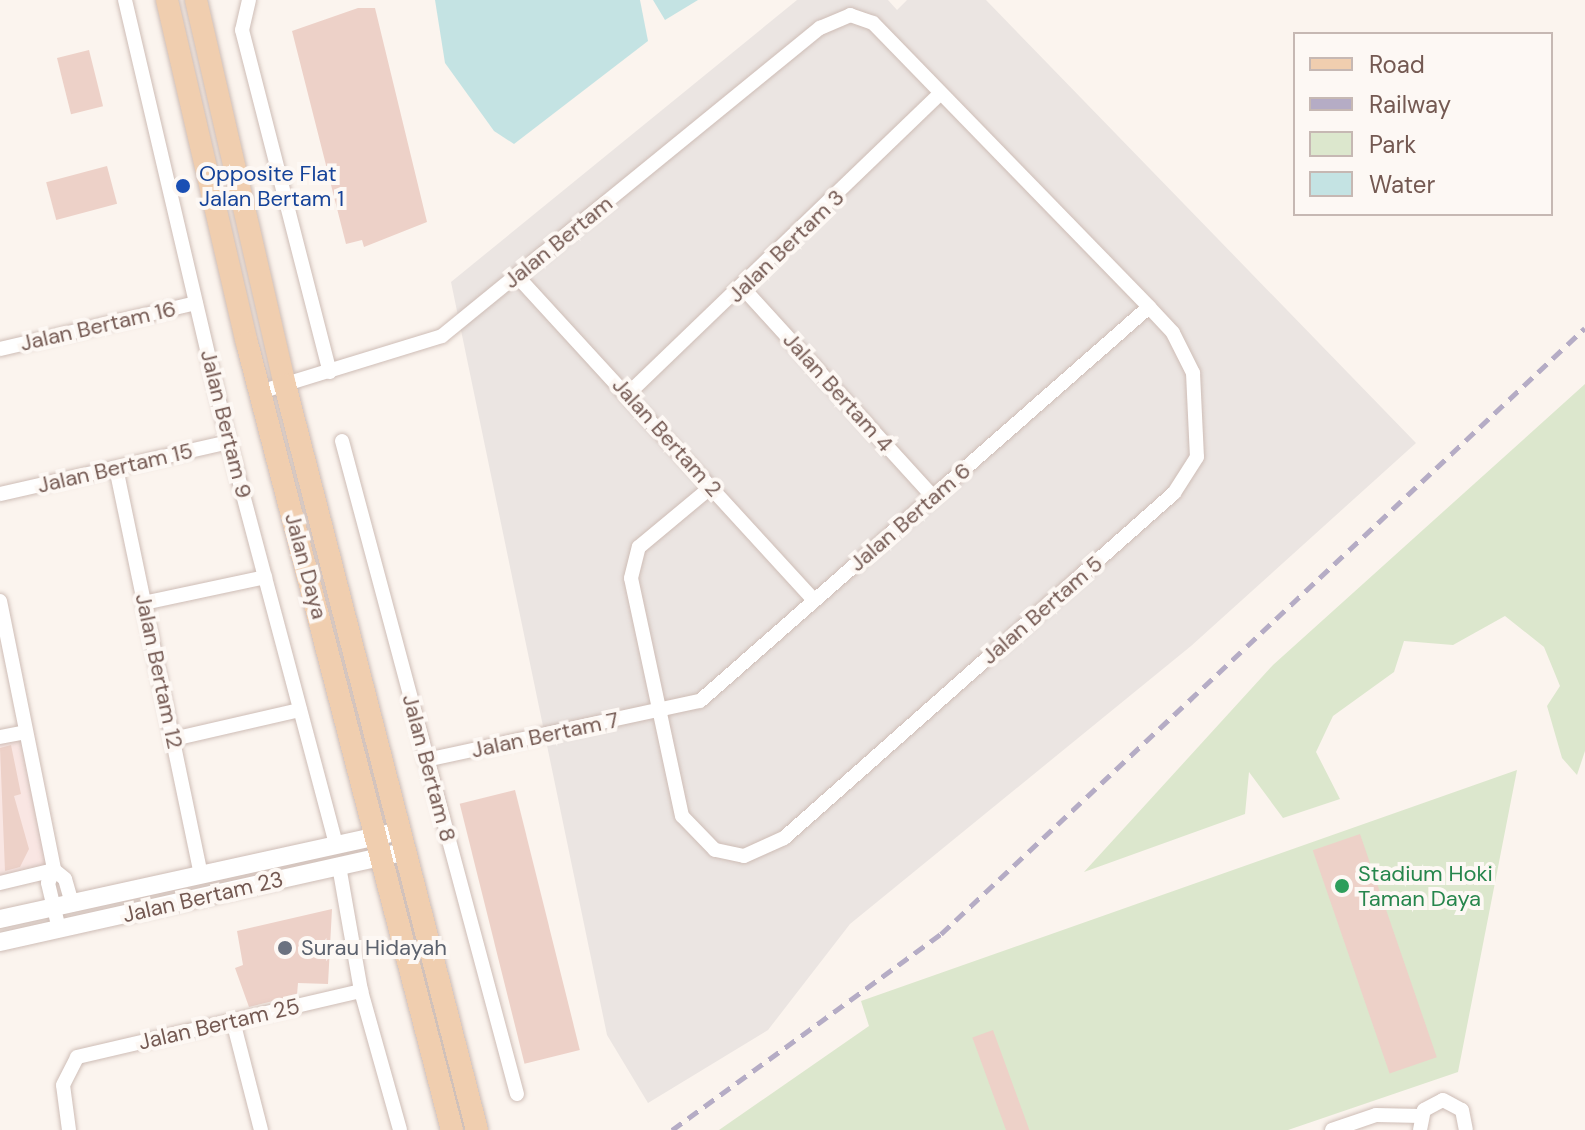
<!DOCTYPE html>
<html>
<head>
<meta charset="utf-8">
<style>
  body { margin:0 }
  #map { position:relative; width:1585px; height:1130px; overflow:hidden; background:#fbf4ee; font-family:"DM Sans",sans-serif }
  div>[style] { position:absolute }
  .commercial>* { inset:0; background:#f9e6e3 }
  .industrial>* { inset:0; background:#ebe5e2 }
  .green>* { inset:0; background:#dce7cd }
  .water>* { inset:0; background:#c4e3e3 }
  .building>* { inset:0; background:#edd1c8; transform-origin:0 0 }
  .roads { filter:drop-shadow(0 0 2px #cebdb6) drop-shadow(0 0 2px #cebdb6) }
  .street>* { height:14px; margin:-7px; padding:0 7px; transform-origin:7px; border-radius:7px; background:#fff }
  .secondary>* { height:18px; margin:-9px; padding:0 9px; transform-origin:9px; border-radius:9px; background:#fff }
  .primary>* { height:22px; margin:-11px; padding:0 11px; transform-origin:11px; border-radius:11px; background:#f0ceaf }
  .rail>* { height:5px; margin-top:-2.5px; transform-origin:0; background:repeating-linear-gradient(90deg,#b5acc5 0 12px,transparent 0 20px) }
  .dots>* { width:22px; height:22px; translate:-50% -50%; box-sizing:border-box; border:4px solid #fdf8f4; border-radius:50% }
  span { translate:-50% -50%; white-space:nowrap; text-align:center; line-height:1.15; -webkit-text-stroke:8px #fdf8f4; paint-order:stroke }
  .transit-label { font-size:22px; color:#164399 }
  .left { translate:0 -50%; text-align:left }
  .street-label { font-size:22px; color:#745952 }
  .leisure-label { font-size:22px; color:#27864d }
  .worship-label { font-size:22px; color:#5b616d }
  .legend { position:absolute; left:1293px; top:32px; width:260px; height:184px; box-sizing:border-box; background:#fdf8f4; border:2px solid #c6b8b3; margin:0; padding:10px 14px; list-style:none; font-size:24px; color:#745952 }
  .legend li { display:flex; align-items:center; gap:16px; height:40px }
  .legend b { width:40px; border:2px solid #c6b8b3 }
</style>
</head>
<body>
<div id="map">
  <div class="commercial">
    <i style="clip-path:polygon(22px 739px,48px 866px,0 877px,0 744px)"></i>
  </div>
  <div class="industrial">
    <i style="clip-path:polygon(797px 0,888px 0,897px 10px,907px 0,986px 0,1416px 443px,1191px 646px,850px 924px,768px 1030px,648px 1103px,607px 1035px,451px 282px)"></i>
  </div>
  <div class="green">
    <i style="clip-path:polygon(1585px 384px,1585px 751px,1577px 775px,1562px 758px,1547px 706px,1560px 686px,1544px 647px,1505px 616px,1453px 645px,1404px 641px,1394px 672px,1333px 716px,1316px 752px,1340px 799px,1283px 818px,1249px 772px,1245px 814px,1084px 872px,1273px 665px)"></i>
    <i style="clip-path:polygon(1517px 770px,1458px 1072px,1288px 1130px,719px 1130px,869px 1026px,861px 1001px)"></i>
  </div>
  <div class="water">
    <i style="clip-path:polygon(435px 0,640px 0,648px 41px,514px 144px,494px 131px,445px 63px)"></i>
    <i style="clip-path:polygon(653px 0,698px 0,665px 20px)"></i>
  </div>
  <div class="building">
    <i style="clip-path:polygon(358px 8px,375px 8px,427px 222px,364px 247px,362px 240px,346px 244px,292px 31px)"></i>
    <i style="left:89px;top:50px;width:58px;height:33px;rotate:76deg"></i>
    <i style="left:107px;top:166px;width:39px;height:63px;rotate:75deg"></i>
    <i style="clip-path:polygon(11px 745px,21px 794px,14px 796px,29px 849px,20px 867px,5px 871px,0 748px)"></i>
    <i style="left:515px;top:790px;width:268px;height:57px;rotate:76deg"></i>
    <i style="left:1360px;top:834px;width:236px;height:50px;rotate:71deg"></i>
    <i style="clip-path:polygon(332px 909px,328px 984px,298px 983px,297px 995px,249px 1007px,235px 968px,243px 965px,237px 931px)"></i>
    <i style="left:993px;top:1030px;width:107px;height:22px;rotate:70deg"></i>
  </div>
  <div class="roads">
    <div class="street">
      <i style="left:125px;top:0;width:454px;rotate:76.8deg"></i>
      <i style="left:229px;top:442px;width:417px;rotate:75.1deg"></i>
      <i style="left:249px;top:0;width:31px;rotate:103deg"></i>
      <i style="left:242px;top:30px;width:353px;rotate:75.6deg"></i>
      <i style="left:517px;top:276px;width:440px;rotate:47.5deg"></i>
      <i style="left:743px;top:288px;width:282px;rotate:47.7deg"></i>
      <i style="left:0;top:349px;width:201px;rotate:-13.2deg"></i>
      <i style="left:260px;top:392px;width:190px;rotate:-17.1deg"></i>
      <i style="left:442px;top:336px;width:488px;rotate:-39.2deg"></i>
      <i style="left:820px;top:28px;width:33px;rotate:-23deg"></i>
      <i style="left:850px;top:15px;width:24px;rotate:19deg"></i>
      <i style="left:873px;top:23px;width:396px;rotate:45.8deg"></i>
      <i style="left:1149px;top:307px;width:35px;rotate:47deg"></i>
      <i style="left:1173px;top:333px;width:45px;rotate:63.4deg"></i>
      <i style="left:1193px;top:373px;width:84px;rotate:87.3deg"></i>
      <i style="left:1197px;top:457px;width:43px;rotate:122.6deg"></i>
      <i style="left:1174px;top:493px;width:521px;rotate:138.5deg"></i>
      <i style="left:784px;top:838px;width:44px;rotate:155.8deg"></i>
      <i style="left:744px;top:856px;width:30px;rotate:-168deg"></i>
      <i style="left:715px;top:850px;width:47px;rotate:-134.1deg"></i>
      <i style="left:682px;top:816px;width:243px;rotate:-102.1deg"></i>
      <i style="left:631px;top:578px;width:32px;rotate:-76deg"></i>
      <i style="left:639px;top:547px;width:94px;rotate:-39.8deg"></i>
      <i style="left:629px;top:393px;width:431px;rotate:-43.9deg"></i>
      <i style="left:342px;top:441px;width:676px;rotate:75deg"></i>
      <i style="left:116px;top:468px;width:416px;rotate:78.2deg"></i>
      <i style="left:0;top:494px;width:235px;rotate:-12.8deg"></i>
      <i style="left:0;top:601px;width:274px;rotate:78.6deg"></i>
      <i style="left:54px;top:870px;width:14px;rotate:115deg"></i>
      <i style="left:48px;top:883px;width:47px;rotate:76.6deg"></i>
      <i style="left:144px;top:603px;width:124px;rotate:-12.1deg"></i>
      <i style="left:0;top:737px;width:26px;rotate:-11deg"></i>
      <i style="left:173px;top:739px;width:130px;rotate:-12.9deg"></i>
      <i style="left:426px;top:760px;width:280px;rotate:-12.2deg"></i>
      <i style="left:700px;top:701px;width:597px;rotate:-41.27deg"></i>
      <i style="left:339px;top:866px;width:127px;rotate:80deg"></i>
      <i style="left:361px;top:991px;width:144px;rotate:74.3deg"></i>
      <i style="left:54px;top:870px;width:14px;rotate:39deg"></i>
      <i style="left:65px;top:879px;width:25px;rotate:74deg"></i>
      <i style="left:0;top:883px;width:56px;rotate:-13.5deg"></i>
      <i style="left:233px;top:1021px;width:113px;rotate:75.6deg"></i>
      <i style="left:69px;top:1130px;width:45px;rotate:-97.6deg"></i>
      <i style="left:63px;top:1085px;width:31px;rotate:-63deg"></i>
      <i style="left:77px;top:1057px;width:292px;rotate:-13.1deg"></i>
      <i style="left:1332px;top:1130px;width:46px;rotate:-18.8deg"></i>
      <i style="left:1376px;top:1115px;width:45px;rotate:1.3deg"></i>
      <i style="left:1420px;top:1130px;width:20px;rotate:-79deg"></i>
      <i style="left:1424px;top:1110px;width:21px;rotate:-28deg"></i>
      <i style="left:1443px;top:1100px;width:21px;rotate:28deg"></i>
      <i style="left:1462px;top:1110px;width:20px;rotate:79deg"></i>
    </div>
    <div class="secondary">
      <i style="left:0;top:919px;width:411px;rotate:-12.4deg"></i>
      <i style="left:0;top:942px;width:416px;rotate:-12.6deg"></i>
    </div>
    <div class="primary">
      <i style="left:167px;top:0;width:352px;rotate:76.9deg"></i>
      <i style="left:247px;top:343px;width:813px;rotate:75.4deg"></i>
      <i style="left:196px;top:0;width:395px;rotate:77deg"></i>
      <i style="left:285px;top:385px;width:769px;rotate:75.55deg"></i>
    </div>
  </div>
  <div class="rail">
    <i style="left:672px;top:1130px;width:333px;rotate:-36.1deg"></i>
    <i style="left:941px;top:934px;width:884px;rotate:-43.26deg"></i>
  </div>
  <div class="dots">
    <i style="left:183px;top:186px;background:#1a4fb4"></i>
    <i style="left:1342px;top:886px;background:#2e9e5b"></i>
    <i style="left:285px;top:948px;background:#6b7280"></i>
  </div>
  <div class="transit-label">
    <span class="left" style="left:199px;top:186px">Opposite Flat<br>Jalan Bertam 1</span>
  </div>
  <div class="street-label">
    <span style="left:558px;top:242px;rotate:-39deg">Jalan Bertam</span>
    <span style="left:786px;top:246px;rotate:-44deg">Jalan Bertam 3</span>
    <span style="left:98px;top:326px;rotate:-13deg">Jalan Bertam 16</span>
    <span style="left:838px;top:392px;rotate:48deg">Jalan Bertam 4</span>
    <span style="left:226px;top:424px;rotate:76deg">Jalan Bertam 9</span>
    <span style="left:667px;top:437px;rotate:48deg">Jalan Bertam 2</span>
    <span style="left:115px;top:468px;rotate:-13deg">Jalan Bertam 15</span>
    <span style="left:910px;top:517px;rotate:-41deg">Jalan Bertam 6</span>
    <span style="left:306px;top:566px;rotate:75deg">Jalan Daya</span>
    <span style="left:1042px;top:610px;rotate:-41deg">Jalan Bertam 5</span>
    <span style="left:159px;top:671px;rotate:78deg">Jalan Bertam 12</span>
    <span style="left:545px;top:735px;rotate:-12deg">Jalan Bertam 7</span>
    <span style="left:429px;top:768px;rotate:75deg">Jalan Bertam 8</span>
    <span style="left:203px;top:897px;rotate:-13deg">Jalan Bertam 23</span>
    <span style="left:219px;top:1024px;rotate:-13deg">Jalan Bertam 25</span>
  </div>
  <div class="leisure-label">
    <span class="left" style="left:1358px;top:886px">Stadium Hoki<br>Taman Daya</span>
  </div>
  <div class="worship-label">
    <span class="left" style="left:301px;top:948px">Surau Hidayah</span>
  </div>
  <ul class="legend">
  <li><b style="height:10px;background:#f0ceaf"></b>Road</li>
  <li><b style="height:10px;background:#b5acc5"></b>Railway</li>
  <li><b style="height:22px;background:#dce7cd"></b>Park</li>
  <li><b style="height:22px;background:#c4e3e3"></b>Water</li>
  </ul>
</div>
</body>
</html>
